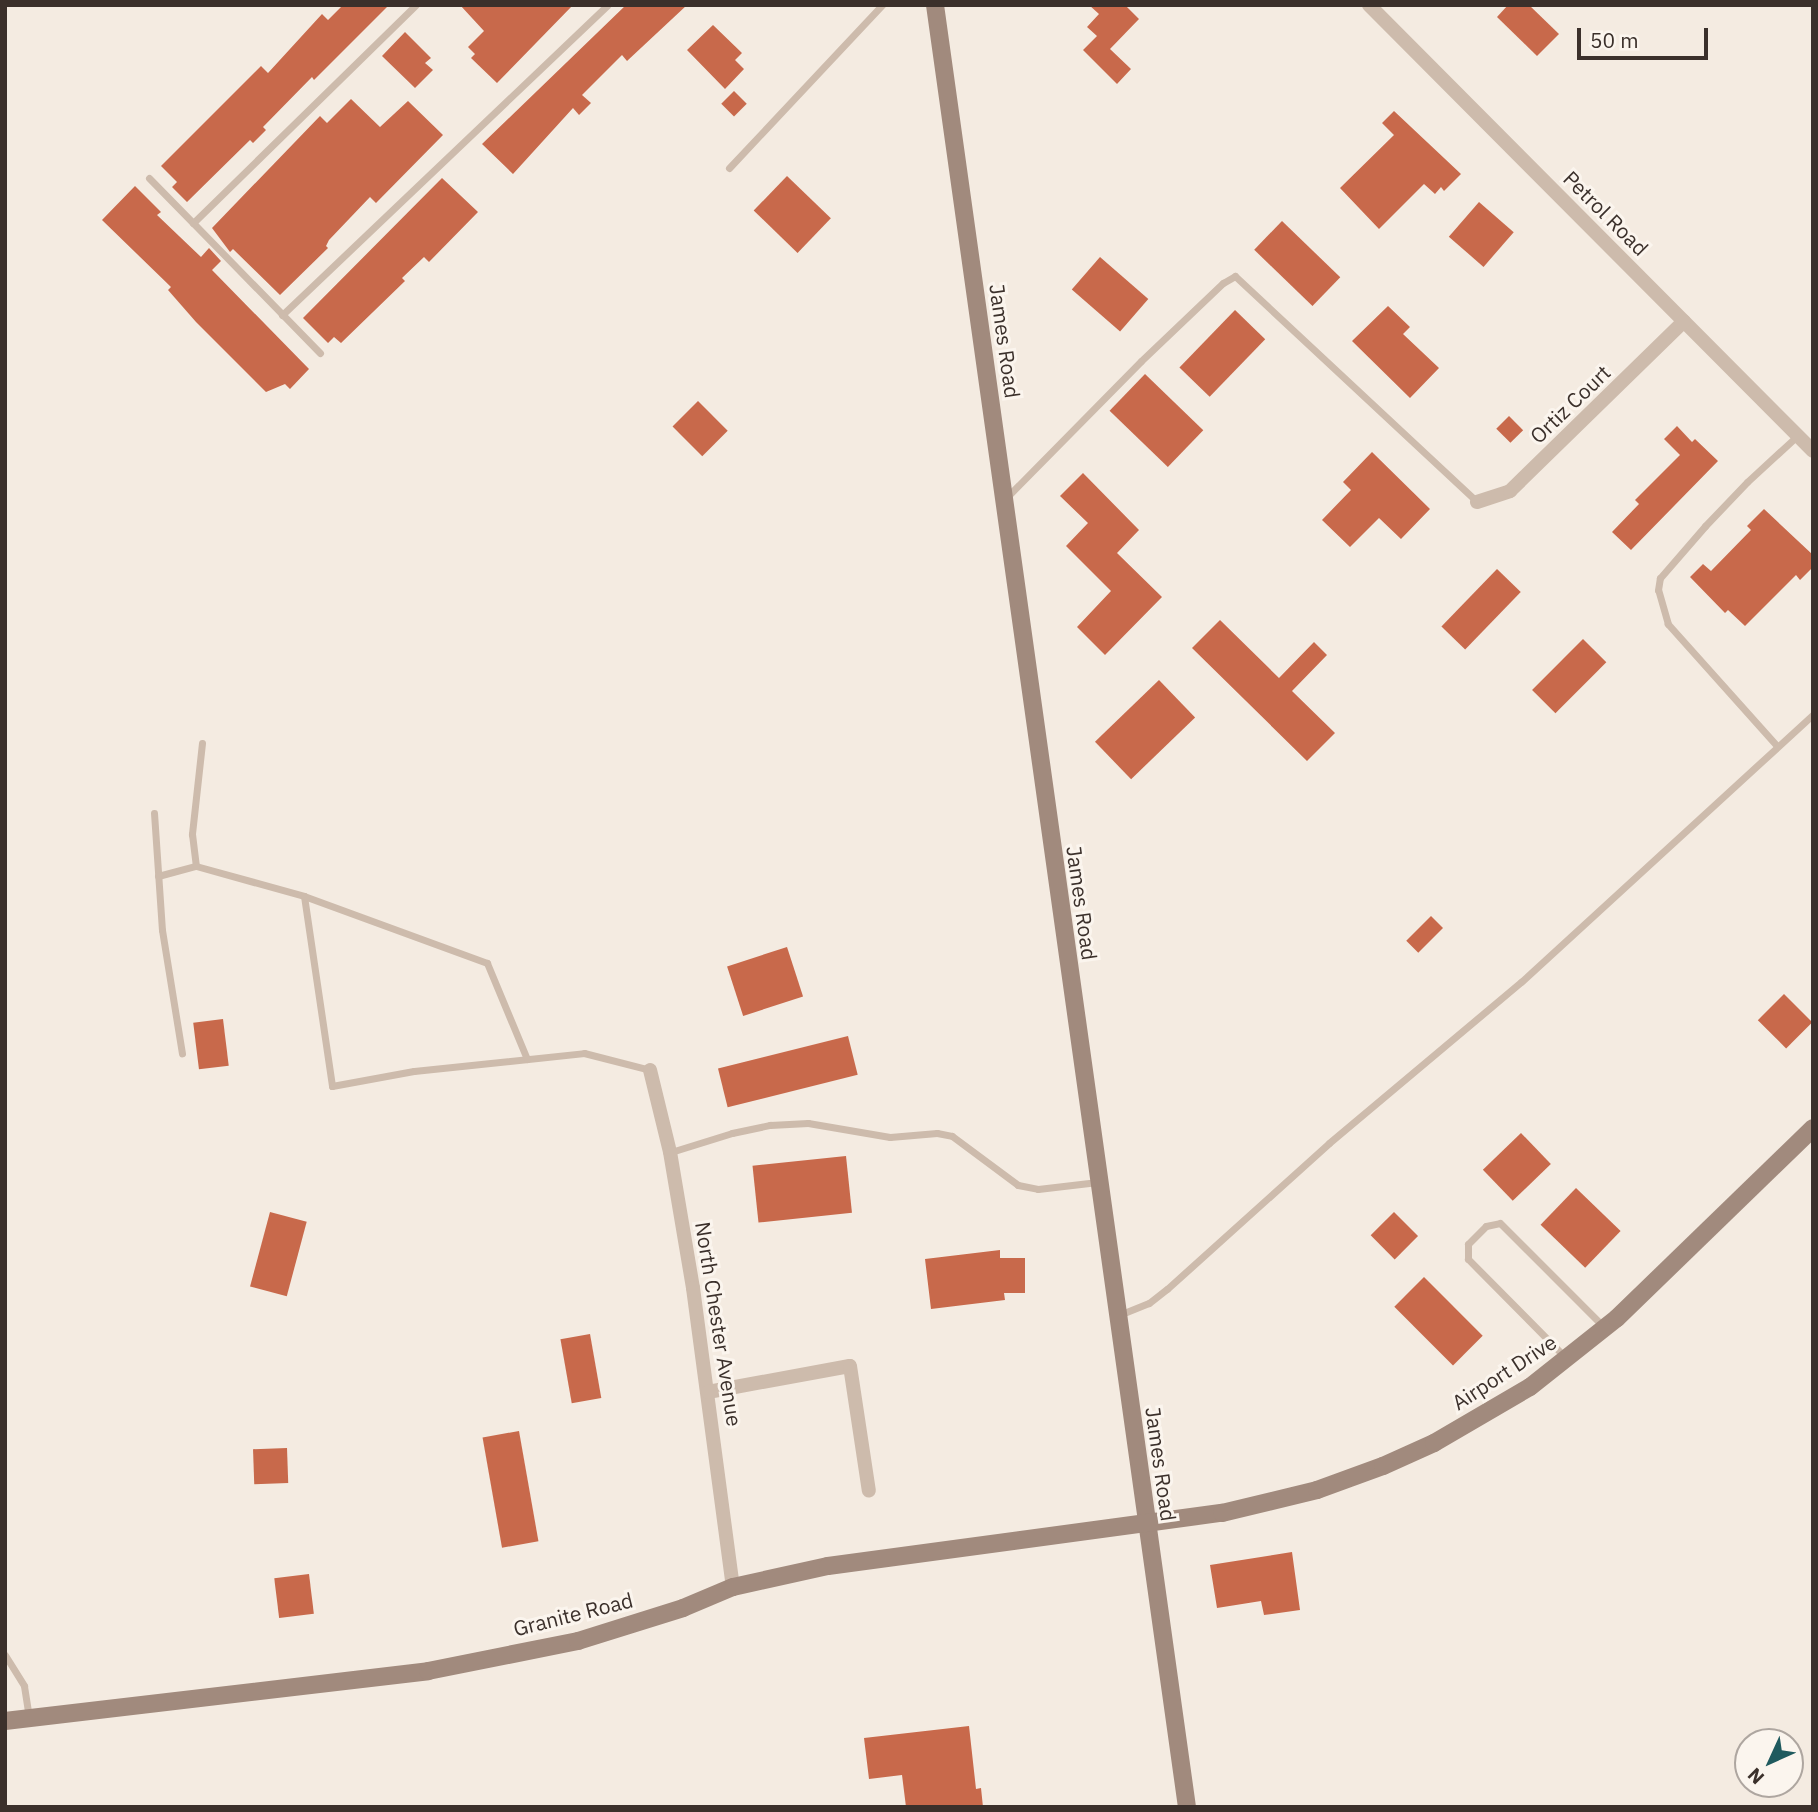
<!DOCTYPE html>
<html>
<head>
<meta charset="utf-8">
<style>
  body { margin:0 }
  #map { position:relative; width:1818px; height:1812px; overflow:hidden; background:#f4ebe1; font-family:"IBM Plex Sans",sans-serif }
  div>[style] { position:absolute }
  .building>* { inset:0; background:#c8694b; transform-origin:0 0 }
  .lane>* { height:7px; margin:-3.5px; padding:0 3.5px; transform-origin:3.5px; border-radius:3.5px; background:#cdbbac }
  .street>* { height:14px; margin:-7px; padding:0 7px; transform-origin:7px; border-radius:7px; background:#cdbbac }
  .secondary>* { height:18px; margin:-9px; padding:0 9px; transform-origin:9px; border-radius:9px; background:#a18a7d }
  span { translate:-50% -50%; white-space:nowrap; text-align:center; line-height:1.15; -webkit-text-stroke:6px #fbf5ee; paint-order:stroke }
  .street-label { font-size:21px; color:#3b302b }
  .frame { position:absolute; inset:0; border:7px solid #3b302b; pointer-events:none }
  .north { position:absolute; left:1734px; top:1728px; width:70px; height:70px; box-sizing:border-box; background:#fbf5ee; border:2px solid #aea6a0; border-radius:50%; rotate:225deg; font-size:19px; font-weight:700; line-height:28px; text-align:center; color:#3b302b }
  .north::after { content:''; display:block; margin:auto; width:24px; height:32px; background:#1f5a5e; clip-path:polygon(50% 0,100% 100%,50% 72%,0 100%) }
  .scale { position:absolute; left:1577px; top:28px; width:131px; height:32px; box-sizing:border-box; border:4px solid #3b302b; border-top:0; padding-left:9px; font-size:21px; line-height:24px; white-space:nowrap; color:#3b302b; -webkit-text-stroke:5px #fbf5ee; paint-order:stroke }
</style>
</head>
<body>
<div id="map">
  <div class="building">
    <i style="clip-path:polygon(343px 5px,389px 5px,314px 80px,312px 77px,263px 127px,266px 130px,253px 143px,250px 140px,187px 202px,172px 187px,177px 182px,161px 166px,261px 66px,268px 73px,322px 14px,328px 20px)"></i>
    <i style="clip-path:polygon(460px 5px,573px 5px,497px 83px,471px 58px,475px 54px,468px 47px,484px 31px)"></i>
    <i style="clip-path:polygon(626px 5px,687px 5px,627px 61px,622px 55px,582px 95px,591px 103px,579px 115px,573px 108px,513px 174px,482px 144px)"></i>
    <i style="clip-path:polygon(1089px 5px,1125px 5px,1139px 19px,1110px 49px,1131px 69px,1117px 84px,1083px 50px,1097px 36px,1087px 27px,1099px 14px)"></i>
    <i style="clip-path:polygon(1508px 5px,1529px 5px,1559px 34px,1537px 56px,1497px 17px)"></i>
    <i style="clip-path:polygon(713px 25px,742px 53px,735px 60px,744px 69px,725px 89px,687px 50px)"></i>
    <i style="clip-path:polygon(405px 32px,431px 58px,425px 63px,433px 70px,415px 88px,382px 56px)"></i>
    <i style="left:734px;top:91px;width:18px;height:18px;rotate:45deg"></i>
    <i style="clip-path:polygon(351px 99px,380px 127px,408px 101px,443px 135px,376px 203px,370px 197px,329px 240px,326px 246px,328px 248px,280px 295px,233px 249px,230px 252px,212px 228px,320px 116px,327px 123px)"></i>
    <i style="clip-path:polygon(1394px 111px,1461px 174px,1444px 191px,1441px 187px,1435px 194px,1424px 184px,1379px 229px,1340px 188px,1394px 135px,1382px 123px)"></i>
    <i style="left:787px;top:176px;width:61px;height:48px;rotate:44deg"></i>
    <i style="clip-path:polygon(442px 178px,478px 212px,429px 262px,424px 257px,402px 278px,405px 281px,341px 343px,334px 337px,328px 343px,303px 318px)"></i>
    <i style="clip-path:polygon(135px 186px,161px 212px,157px 215px,201px 257px,209px 248px,221px 261px,212px 270px,309px 369px,290px 389px,285px 384px,266px 392px,196px 322px,168px 290px,171px 287px,102px 220px)"></i>
    <i style="left:1479px;top:202px;width:46px;height:46px;rotate:41deg"></i>
    <i style="left:1282px;top:221px;width:81px;height:40px;rotate:44deg"></i>
    <i style="left:1100px;top:257px;width:64px;height:43px;rotate:41deg"></i>
    <i style="clip-path:polygon(1388px 306px,1410px 327px,1403px 334px,1439px 368px,1410px 398px,1352px 341px)"></i>
    <i style="left:1235px;top:310px;width:42px;height:80px;rotate:44deg"></i>
    <i style="left:1145px;top:374px;width:81px;height:51px;rotate:44deg"></i>
    <i style="left:698px;top:401px;width:42px;height:36px;rotate:45deg"></i>
    <i style="left:1509px;top:416px;width:20px;height:18px;rotate:45deg"></i>
    <i style="clip-path:polygon(1677px 426px,1692px 442px,1695px 439px,1718px 461px,1631px 550px,1612px 532px,1639px 504px,1635px 500px,1680px 455px,1664px 439px)"></i>
    <i style="clip-path:polygon(1372px 452px,1430px 509px,1401px 539px,1379px 518px,1350px 547px,1322px 520px,1351px 490px,1343px 482px)"></i>
    <i style="clip-path:polygon(1083px 473px,1139px 530px,1117px 553px,1162px 597px,1105px 655px,1077px 627px,1111px 591px,1066px 546px,1088px 523px,1060px 496px)"></i>
    <i style="clip-path:polygon(1764px 509px,1813px 555px,1813px 567px,1800px 580px,1796px 575px,1745px 626px,1728px 610px,1725px 613px,1690px 577px,1703px 564px,1711px 571px,1751px 530px,1747px 526px)"></i>
    <i style="left:1497px;top:569px;width:33px;height:80px;rotate:44deg"></i>
    <i style="clip-path:polygon(1220px 620px,1279px 678px,1314px 642px,1327px 655px,1292px 691px,1335px 733px,1307px 761px,1192px 648px)"></i>
    <i style="left:1583px;top:639px;width:33px;height:72px;rotate:45deg"></i>
    <i style="left:1159px;top:680px;width:52px;height:89px;rotate:46deg"></i>
    <i style="left:1431px;top:916px;width:17px;height:35px;rotate:45deg"></i>
    <i style="left:787px;top:947px;width:52px;height:63px;rotate:72deg"></i>
    <i style="left:1784px;top:994px;width:40px;height:37px;rotate:45deg"></i>
    <i style="left:223px;top:1019px;width:47px;height:30px;rotate:83deg"></i>
    <i style="left:848px;top:1036px;width:40px;height:134px;rotate:76deg"></i>
    <i style="left:1521px;top:1133px;width:43px;height:53px;rotate:46deg"></i>
    <i style="left:846px;top:1156px;width:57px;height:94px;rotate:84deg"></i>
    <i style="left:1576px;top:1188px;width:62px;height:51px;rotate:44deg"></i>
    <i style="left:270px;top:1212px;width:38px;height:77px;rotate:15deg"></i>
    <i style="left:1394px;top:1212px;width:34px;height:33px;rotate:45deg"></i>
    <i style="clip-path:polygon(1000px 1250px,1000px 1258px,1025px 1258px,1025px 1293px,1004px 1293px,1005px 1300px,931px 1309px,925px 1259px)"></i>
    <i style="left:1424px;top:1277px;width:83px;height:42px;rotate:45deg"></i>
    <i style="left:590px;top:1334px;width:65px;height:30px;rotate:80deg"></i>
    <i style="left:519px;top:1431px;width:112px;height:37px;rotate:80deg"></i>
    <i style="left:287px;top:1448px;width:35px;height:34px;rotate:88deg"></i>
    <i style="clip-path:polygon(1292px 1552px,1300px 1610px,1264px 1615px,1261px 1601px,1217px 1608px,1210px 1565px)"></i>
    <i style="left:309px;top:1574px;width:40px;height:35px;rotate:83deg"></i>
    <i style="clip-path:polygon(969px 1726px,976px 1789px,981px 1788px,983px 1807px,906px 1807px,902px 1775px,869px 1779px,864px 1738px)"></i>
  </div>
  <div class="lane">
    <i style="left:729px;top:168px;width:224px;rotate:-46.8deg"></i>
    <i style="left:149px;top:178px;width:63px;rotate:45.6deg"></i>
    <i style="left:282px;top:315px;width:449px;rotate:-43.6deg"></i>
    <i style="left:320px;top:353px;width:182px;rotate:-134.3deg"></i>
    <i style="left:193px;top:223px;width:312px;rotate:-44.4deg"></i>
    <i style="left:1006px;top:498px;width:192px;rotate:-45.4deg"></i>
    <i style="left:1141px;top:361px;width:113px;rotate:-43.6deg"></i>
    <i style="left:1223px;top:283px;width:14px;rotate:-30deg"></i>
    <i style="left:1235px;top:276px;width:331px;rotate:43deg"></i>
    <i style="left:202px;top:743px;width:92px;rotate:96.3deg"></i>
    <i style="left:192px;top:834px;width:32px;rotate:83deg"></i>
    <i style="left:196px;top:866px;width:112px;rotate:15.5deg"></i>
    <i style="left:304px;top:896px;width:192px;rotate:81.6deg"></i>
    <i style="left:332px;top:1086px;width:83px;rotate:-10.4deg"></i>
    <i style="left:414px;top:1071px;width:171px;rotate:-6deg"></i>
    <i style="left:584px;top:1053px;width:68px;rotate:14.4deg"></i>
    <i style="left:1777px;top:746px;width:164px;rotate:-131.8deg"></i>
    <i style="left:1668px;top:624px;width:35px;rotate:-106deg"></i>
    <i style="left:1658px;top:590px;width:12px;rotate:-81deg"></i>
    <i style="left:1660px;top:578px;width:69px;rotate:-49.1deg"></i>
    <i style="left:1705px;top:526px;width:61px;rotate:-46.3deg"></i>
    <i style="left:1747px;top:482px;width:68px;rotate:-42.6deg"></i>
    <i style="left:154px;top:813px;width:117px;rotate:86.1deg"></i>
    <i style="left:162px;top:930px;width:125px;rotate:80.8deg"></i>
    <i style="left:158px;top:876px;width:39px;rotate:-15deg"></i>
    <i style="left:304px;top:896px;width:195px;rotate:20.1deg"></i>
    <i style="left:487px;top:963px;width:104px;rotate:67.4deg"></i>
    <i style="left:671px;top:1152px;width:64px;rotate:-17.3deg"></i>
    <i style="left:732px;top:1133px;width:39px;rotate:-12deg"></i>
    <i style="left:770px;top:1125px;width:38px;rotate:-3deg"></i>
    <i style="left:808px;top:1123px;width:83px;rotate:9.7deg"></i>
    <i style="left:890px;top:1137px;width:47px;rotate:-4.9deg"></i>
    <i style="left:937px;top:1133px;width:15px;rotate:11deg"></i>
    <i style="left:952px;top:1136px;width:82px;rotate:36.6deg"></i>
    <i style="left:1018px;top:1185px;width:20px;rotate:11deg"></i>
    <i style="left:1038px;top:1189px;width:60px;rotate:-6.7deg"></i>
    <i style="left:1119px;top:1315px;width:32px;rotate:-22deg"></i>
    <i style="left:1149px;top:1303px;width:23px;rotate:-38deg"></i>
    <i style="left:1167px;top:1289px;width:218px;rotate:-42deg"></i>
    <i style="left:1329px;top:1143px;width:251px;rotate:-40deg"></i>
    <i style="left:1521px;top:982px;width:396px;rotate:-42.5deg"></i>
    <i style="left:1565px;top:1357px;width:138px;rotate:-134.7deg"></i>
    <i style="left:1468px;top:1259px;width:15px;rotate:-90deg"></i>
    <i style="left:1468px;top:1244px;width:25px;rotate:-45deg"></i>
    <i style="left:1486px;top:1226px;width:14px;rotate:-12deg"></i>
    <i style="left:1500px;top:1223px;width:148px;rotate:45deg"></i>
    <i style="left:5px;top:1655px;width:36px;rotate:58deg"></i>
    <i style="left:24px;top:1686px;width:32px;rotate:81deg"></i>
  </div>
  <div class="street">
    <i style="left:1369px;top:5px;width:629px;rotate:45.13deg"></i>
    <i style="left:1477px;top:502px;width:35px;rotate:-18deg"></i>
    <i style="left:1510px;top:491px;width:243px;rotate:-44.3deg"></i>
    <i style="left:650px;top:1070px;width:84px;rotate:76.3deg"></i>
    <i style="left:670px;top:1152px;width:138px;rotate:80.4deg"></i>
    <i style="left:693px;top:1288px;width:302px;rotate:82.4deg"></i>
    <i style="left:708px;top:1392px;width:144px;rotate:-10.4deg"></i>
    <i style="left:850px;top:1366px;width:126px;rotate:81.4deg"></i>
  </div>
  <div class="secondary">
    <i style="left:935px;top:5px;width:1820px;rotate:82.04deg"></i>
    <i style="left:5px;top:1721px;width:426px;rotate:-6.7deg"></i>
    <i style="left:428px;top:1671px;width:153px;rotate:-11.3deg"></i>
    <i style="left:578px;top:1641px;width:110px;rotate:-17.4deg"></i>
    <i style="left:683px;top:1608px;width:54px;rotate:-22.8deg"></i>
    <i style="left:733px;top:1587px;width:97px;rotate:-12.5deg"></i>
    <i style="left:828px;top:1566px;width:398px;rotate:-7.7deg"></i>
    <i style="left:1222px;top:1513px;width:98px;rotate:-13.6deg"></i>
    <i style="left:1317px;top:1490px;width:70px;rotate:-20deg"></i>
    <i style="left:1383px;top:1466px;width:56px;rotate:-24.3deg"></i>
    <i style="left:1434px;top:1443px;width:111px;rotate:-30.3deg"></i>
    <i style="left:1530px;top:1387px;width:111px;rotate:-38.4deg"></i>
    <i style="left:1617px;top:1318px;width:273px;rotate:-44.1deg"></i>
  </div>
  <div class="street-label">
    <span style="left:1606px;top:213px;rotate:45deg">Petrol Road</span>
    <span style="left:1005px;top:341px;rotate:82deg">James Road</span>
    <span style="left:1570px;top:404px;rotate:-44deg">Ortiz Court</span>
    <span style="left:1082px;top:903px;rotate:82deg">James Road</span>
    <span style="left:719px;top:1324px;rotate:81deg">North Chester Avenue</span>
    <span style="left:1504px;top:1372px;rotate:-33deg">Airport Drive</span>
    <span style="left:1161px;top:1464px;rotate:82deg">James Road</span>
    <span style="left:573px;top:1614px;rotate:-14deg">Granite Road</span>
  </div>
  <div class="frame"></div>
  <div class="north">N</div>
  <div class="scale">50 m</div>
</div>
</body>
</html>
